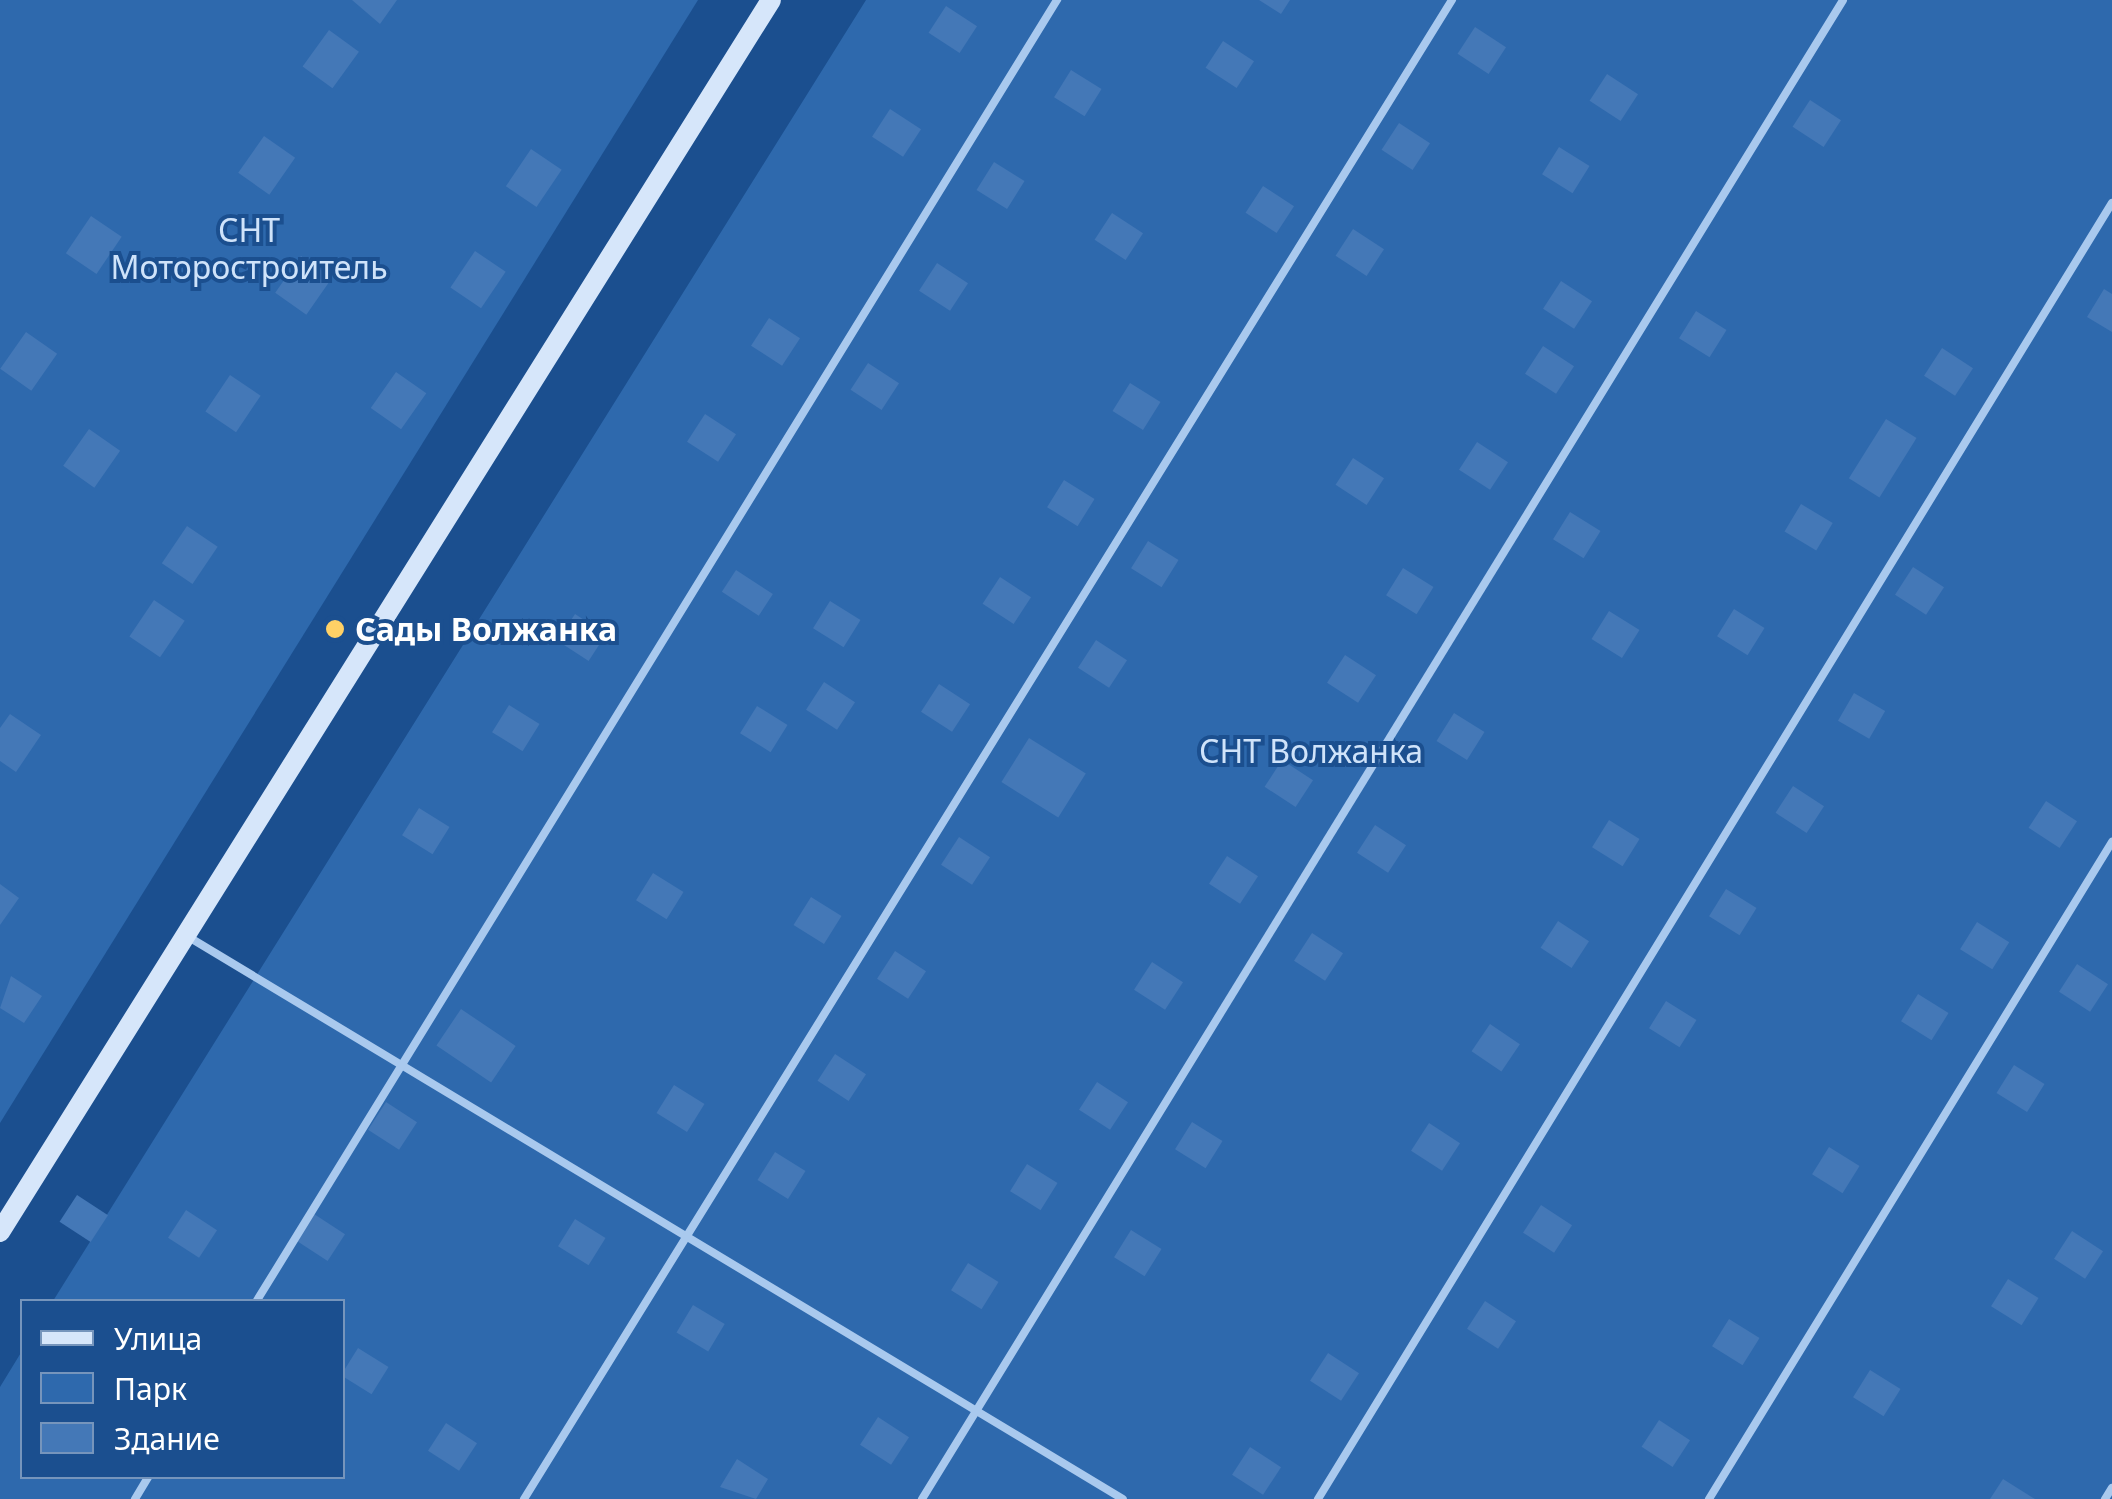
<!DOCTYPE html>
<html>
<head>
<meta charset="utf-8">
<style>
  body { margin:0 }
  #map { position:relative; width:2112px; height:1499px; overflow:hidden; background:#1b4f8f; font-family:"Noto Sans",sans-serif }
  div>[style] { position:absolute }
  .green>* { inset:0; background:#2e69ad }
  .building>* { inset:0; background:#4478b7; transform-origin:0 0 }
  .lane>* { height:8px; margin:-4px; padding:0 4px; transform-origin:4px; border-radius:4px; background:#a9c9ee }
  .secondary>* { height:20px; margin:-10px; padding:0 10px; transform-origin:10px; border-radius:10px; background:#d6e6fa }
  .dots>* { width:28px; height:28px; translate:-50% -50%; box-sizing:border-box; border:5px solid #1b4f8f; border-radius:50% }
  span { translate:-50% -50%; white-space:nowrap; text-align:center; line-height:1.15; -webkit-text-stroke:8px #1b4f8f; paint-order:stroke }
  .park-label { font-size:32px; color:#cfe3fa }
  .poi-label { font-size:32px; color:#fff; font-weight:700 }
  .left { translate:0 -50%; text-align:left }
  .legend { position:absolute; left:20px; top:1299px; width:325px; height:180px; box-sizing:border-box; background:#1b4f8f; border:2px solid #7695bc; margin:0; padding:12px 18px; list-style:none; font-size:30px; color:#fff }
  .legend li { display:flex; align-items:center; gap:20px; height:50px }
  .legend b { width:50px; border:2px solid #7695bc }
</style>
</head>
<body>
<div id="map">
  <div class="green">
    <i style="clip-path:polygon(0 0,698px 0,0 1123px)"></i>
    <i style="clip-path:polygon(866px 0,2112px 0,2112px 1499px,0 1499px,0 1387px,22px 1351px,22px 1476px,342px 1476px,342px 1302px,53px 1301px)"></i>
  </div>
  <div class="building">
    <i style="clip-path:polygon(352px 0,397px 0,380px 24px)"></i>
    <i style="clip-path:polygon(1259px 0,1290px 0,1281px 14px)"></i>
    <i style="left:946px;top:6px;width:37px;height:32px;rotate:33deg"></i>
    <i style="left:1475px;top:27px;width:37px;height:32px;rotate:33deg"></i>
    <i style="left:329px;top:30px;width:37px;height:45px;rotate:36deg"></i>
    <i style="left:1223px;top:41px;width:37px;height:32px;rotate:33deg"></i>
    <i style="left:1071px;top:70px;width:36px;height:32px;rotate:32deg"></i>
    <i style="left:1607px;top:74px;width:37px;height:32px;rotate:33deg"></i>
    <i style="left:1810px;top:100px;width:37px;height:32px;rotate:33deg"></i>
    <i style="left:890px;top:109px;width:37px;height:33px;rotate:33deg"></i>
    <i style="left:1399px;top:123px;width:37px;height:32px;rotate:33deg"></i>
    <i style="left:264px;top:136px;width:38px;height:45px;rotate:35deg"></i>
    <i style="left:1559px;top:147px;width:36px;height:32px;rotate:32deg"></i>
    <i style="left:531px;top:149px;width:37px;height:45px;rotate:34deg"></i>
    <i style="left:994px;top:162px;width:36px;height:33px;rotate:32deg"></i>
    <i style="left:1263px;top:186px;width:37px;height:32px;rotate:33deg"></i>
    <i style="left:1112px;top:213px;width:37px;height:32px;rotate:33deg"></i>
    <i style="left:91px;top:216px;width:37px;height:45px;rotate:34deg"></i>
    <i style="left:1353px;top:229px;width:37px;height:32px;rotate:33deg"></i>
    <i style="left:475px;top:251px;width:37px;height:44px;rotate:34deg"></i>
    <i style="left:301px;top:256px;width:38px;height:45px;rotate:35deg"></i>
    <i style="left:937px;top:263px;width:37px;height:33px;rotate:33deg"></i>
    <i style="left:1561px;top:281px;width:37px;height:33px;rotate:33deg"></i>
    <i style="clip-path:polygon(2104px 289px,2112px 294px,2112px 332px,2087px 317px)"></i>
    <i style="left:1696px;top:311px;width:36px;height:32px;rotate:32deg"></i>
    <i style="left:769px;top:318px;width:37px;height:33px;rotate:33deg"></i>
    <i style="left:26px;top:332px;width:38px;height:45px;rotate:35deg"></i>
    <i style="left:1543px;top:346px;width:37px;height:33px;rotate:33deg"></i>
    <i style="left:1942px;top:348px;width:37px;height:33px;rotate:33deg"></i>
    <i style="left:868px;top:363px;width:37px;height:32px;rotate:33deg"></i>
    <i style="left:396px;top:372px;width:37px;height:44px;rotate:35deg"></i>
    <i style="left:230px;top:375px;width:37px;height:44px;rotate:34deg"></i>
    <i style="left:1130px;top:383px;width:36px;height:33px;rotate:32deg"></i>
    <i style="left:705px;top:414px;width:37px;height:33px;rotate:33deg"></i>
    <i style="left:1886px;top:419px;width:36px;height:70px;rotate:32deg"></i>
    <i style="left:89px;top:429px;width:38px;height:45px;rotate:35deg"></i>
    <i style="left:1477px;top:442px;width:37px;height:33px;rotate:33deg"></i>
    <i style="left:1353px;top:458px;width:37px;height:32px;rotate:33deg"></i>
    <i style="left:1064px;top:480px;width:36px;height:32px;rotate:32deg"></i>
    <i style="left:1801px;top:504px;width:37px;height:32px;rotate:31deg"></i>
    <i style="left:1570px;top:512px;width:36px;height:32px;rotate:32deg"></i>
    <i style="left:187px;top:526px;width:37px;height:45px;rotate:34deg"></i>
    <i style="left:1148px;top:541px;width:36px;height:32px;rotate:32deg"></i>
    <i style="left:1913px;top:567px;width:37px;height:33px;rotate:33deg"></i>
    <i style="left:1403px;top:568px;width:36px;height:32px;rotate:32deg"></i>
    <i style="left:736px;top:570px;width:44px;height:26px;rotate:33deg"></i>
    <i style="left:1000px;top:577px;width:37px;height:32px;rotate:33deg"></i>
    <i style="left:154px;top:600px;width:37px;height:44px;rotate:34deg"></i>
    <i style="left:830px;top:601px;width:36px;height:32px;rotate:32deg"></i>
    <i style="left:1734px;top:609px;width:36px;height:32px;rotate:32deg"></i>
    <i style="left:1609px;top:611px;width:36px;height:33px;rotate:32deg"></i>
    <i style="left:575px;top:614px;width:37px;height:32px;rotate:33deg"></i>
    <i style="left:1096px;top:640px;width:37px;height:33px;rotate:33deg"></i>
    <i style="left:1345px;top:655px;width:37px;height:33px;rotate:33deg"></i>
    <i style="left:824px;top:682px;width:37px;height:33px;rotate:33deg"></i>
    <i style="left:939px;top:684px;width:37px;height:33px;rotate:33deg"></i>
    <i style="left:1854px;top:693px;width:36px;height:32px;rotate:30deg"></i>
    <i style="left:509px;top:705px;width:36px;height:32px;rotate:32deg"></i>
    <i style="left:757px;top:706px;width:36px;height:32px;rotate:32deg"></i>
    <i style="left:1454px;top:713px;width:36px;height:33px;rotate:32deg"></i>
    <i style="clip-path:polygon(10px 714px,41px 735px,16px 772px,0 761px,0 728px)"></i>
    <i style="left:1029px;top:738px;width:67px;height:52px;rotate:32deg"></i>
    <i style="left:1282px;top:760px;width:37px;height:32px;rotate:33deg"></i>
    <i style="left:1793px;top:786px;width:37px;height:32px;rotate:33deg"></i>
    <i style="left:2046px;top:801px;width:37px;height:32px;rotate:33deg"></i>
    <i style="left:419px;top:808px;width:36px;height:32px;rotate:32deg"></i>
    <i style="left:1609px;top:820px;width:36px;height:32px;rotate:32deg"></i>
    <i style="left:1375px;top:825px;width:37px;height:33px;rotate:33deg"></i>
    <i style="left:959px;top:837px;width:37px;height:33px;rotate:33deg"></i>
    <i style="left:1227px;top:856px;width:37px;height:33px;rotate:33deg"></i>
    <i style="left:653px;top:873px;width:36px;height:32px;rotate:32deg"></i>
    <i style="clip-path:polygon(0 884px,19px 898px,0 925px)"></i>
    <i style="left:1726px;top:889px;width:36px;height:32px;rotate:32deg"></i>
    <i style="left:811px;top:897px;width:36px;height:33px;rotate:32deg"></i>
    <i style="left:1558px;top:921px;width:37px;height:32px;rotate:33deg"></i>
    <i style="left:1977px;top:922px;width:38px;height:32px;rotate:32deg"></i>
    <i style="left:1312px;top:933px;width:37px;height:33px;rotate:33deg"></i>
    <i style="left:895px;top:951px;width:37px;height:33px;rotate:33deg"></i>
    <i style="left:1152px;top:962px;width:37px;height:33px;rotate:33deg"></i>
    <i style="left:2077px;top:964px;width:37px;height:33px;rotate:33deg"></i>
    <i style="clip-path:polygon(11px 976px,42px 996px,24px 1023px,0 1008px)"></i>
    <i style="left:1918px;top:994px;width:36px;height:32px;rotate:32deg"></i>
    <i style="left:1666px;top:1001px;width:36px;height:32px;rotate:32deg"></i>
    <i style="left:461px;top:1009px;width:66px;height:44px;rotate:34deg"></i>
    <i style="left:1490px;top:1024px;width:36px;height:33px;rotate:34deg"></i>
    <i style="left:835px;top:1054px;width:37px;height:32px;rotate:33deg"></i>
    <i style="left:2014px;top:1065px;width:36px;height:33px;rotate:32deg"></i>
    <i style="left:1097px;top:1082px;width:37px;height:33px;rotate:33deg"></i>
    <i style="left:674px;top:1085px;width:36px;height:33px;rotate:32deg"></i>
    <i style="left:386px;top:1102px;width:37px;height:33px;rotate:33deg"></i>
    <i style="left:1192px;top:1122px;width:36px;height:32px;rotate:32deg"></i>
    <i style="left:1429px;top:1123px;width:37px;height:33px;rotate:33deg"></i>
    <i style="left:1829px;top:1147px;width:36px;height:32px;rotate:32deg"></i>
    <i style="left:775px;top:1152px;width:36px;height:33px;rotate:32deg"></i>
    <i style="left:1027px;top:1164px;width:36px;height:32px;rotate:32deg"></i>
    <i style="left:77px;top:1195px;width:37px;height:32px;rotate:33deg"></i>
    <i style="left:1541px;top:1205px;width:37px;height:33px;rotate:33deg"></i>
    <i style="left:186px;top:1210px;width:37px;height:33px;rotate:33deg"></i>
    <i style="left:314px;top:1214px;width:37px;height:32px;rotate:33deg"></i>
    <i style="left:575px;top:1219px;width:36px;height:32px;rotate:32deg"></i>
    <i style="left:1131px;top:1230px;width:36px;height:32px;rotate:32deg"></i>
    <i style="left:2072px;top:1231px;width:37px;height:33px;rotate:33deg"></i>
    <i style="left:968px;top:1263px;width:36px;height:32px;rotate:32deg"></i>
    <i style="left:2008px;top:1279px;width:36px;height:32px;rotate:32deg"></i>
    <i style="left:1485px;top:1301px;width:37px;height:33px;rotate:33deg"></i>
    <i style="left:693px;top:1305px;width:37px;height:32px;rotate:31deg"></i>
    <i style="left:1729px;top:1319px;width:36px;height:32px;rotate:32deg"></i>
    <i style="left:358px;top:1348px;width:36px;height:32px;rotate:32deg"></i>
    <i style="left:1328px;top:1353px;width:37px;height:33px;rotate:33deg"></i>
    <i style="left:1870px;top:1370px;width:36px;height:32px;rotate:32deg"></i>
    <i style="left:878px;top:1417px;width:37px;height:33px;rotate:33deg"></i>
    <i style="left:1659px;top:1420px;width:37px;height:32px;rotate:33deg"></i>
    <i style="left:446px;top:1423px;width:37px;height:33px;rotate:33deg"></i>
    <i style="left:1250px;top:1447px;width:37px;height:33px;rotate:33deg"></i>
    <i style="clip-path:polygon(737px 1459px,768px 1479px,756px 1499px,720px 1487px)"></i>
    <i style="clip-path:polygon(2003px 1479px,2035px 1499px,1990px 1499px)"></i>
  </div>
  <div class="lane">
    <i style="left:187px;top:936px;width:1092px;rotate:31.03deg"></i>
    <i style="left:256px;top:1302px;width:1529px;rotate:-58.4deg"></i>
    <i style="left:135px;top:1499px;width:27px;rotate:-59deg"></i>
    <i style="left:524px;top:1499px;width:1763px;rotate:-58.24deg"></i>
    <i style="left:922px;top:1499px;width:1759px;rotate:-58.43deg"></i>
    <i style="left:1318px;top:1499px;width:1520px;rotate:-58.51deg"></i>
    <i style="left:1709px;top:1499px;width:771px;rotate:-58.48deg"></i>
    <i style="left:2105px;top:1499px;width:13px;rotate:-58deg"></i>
  </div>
  <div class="secondary">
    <i style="left:0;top:1232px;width:1453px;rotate:-57.96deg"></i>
  </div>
  <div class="dots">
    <i style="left:335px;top:629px;background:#ffd166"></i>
  </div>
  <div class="park-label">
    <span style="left:249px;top:249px">СНТ<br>Моторостроитель</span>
    <span style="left:1311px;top:751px">СНТ Волжанка</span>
  </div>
  <div class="poi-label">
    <span class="left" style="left:355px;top:629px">Сады Волжанка</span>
  </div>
  <ul class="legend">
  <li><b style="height:12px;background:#d6e6fa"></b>Улица</li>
  <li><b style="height:28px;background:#2e69ad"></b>Парк</li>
  <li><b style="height:28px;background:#4478b7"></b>Здание</li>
  </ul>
</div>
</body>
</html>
